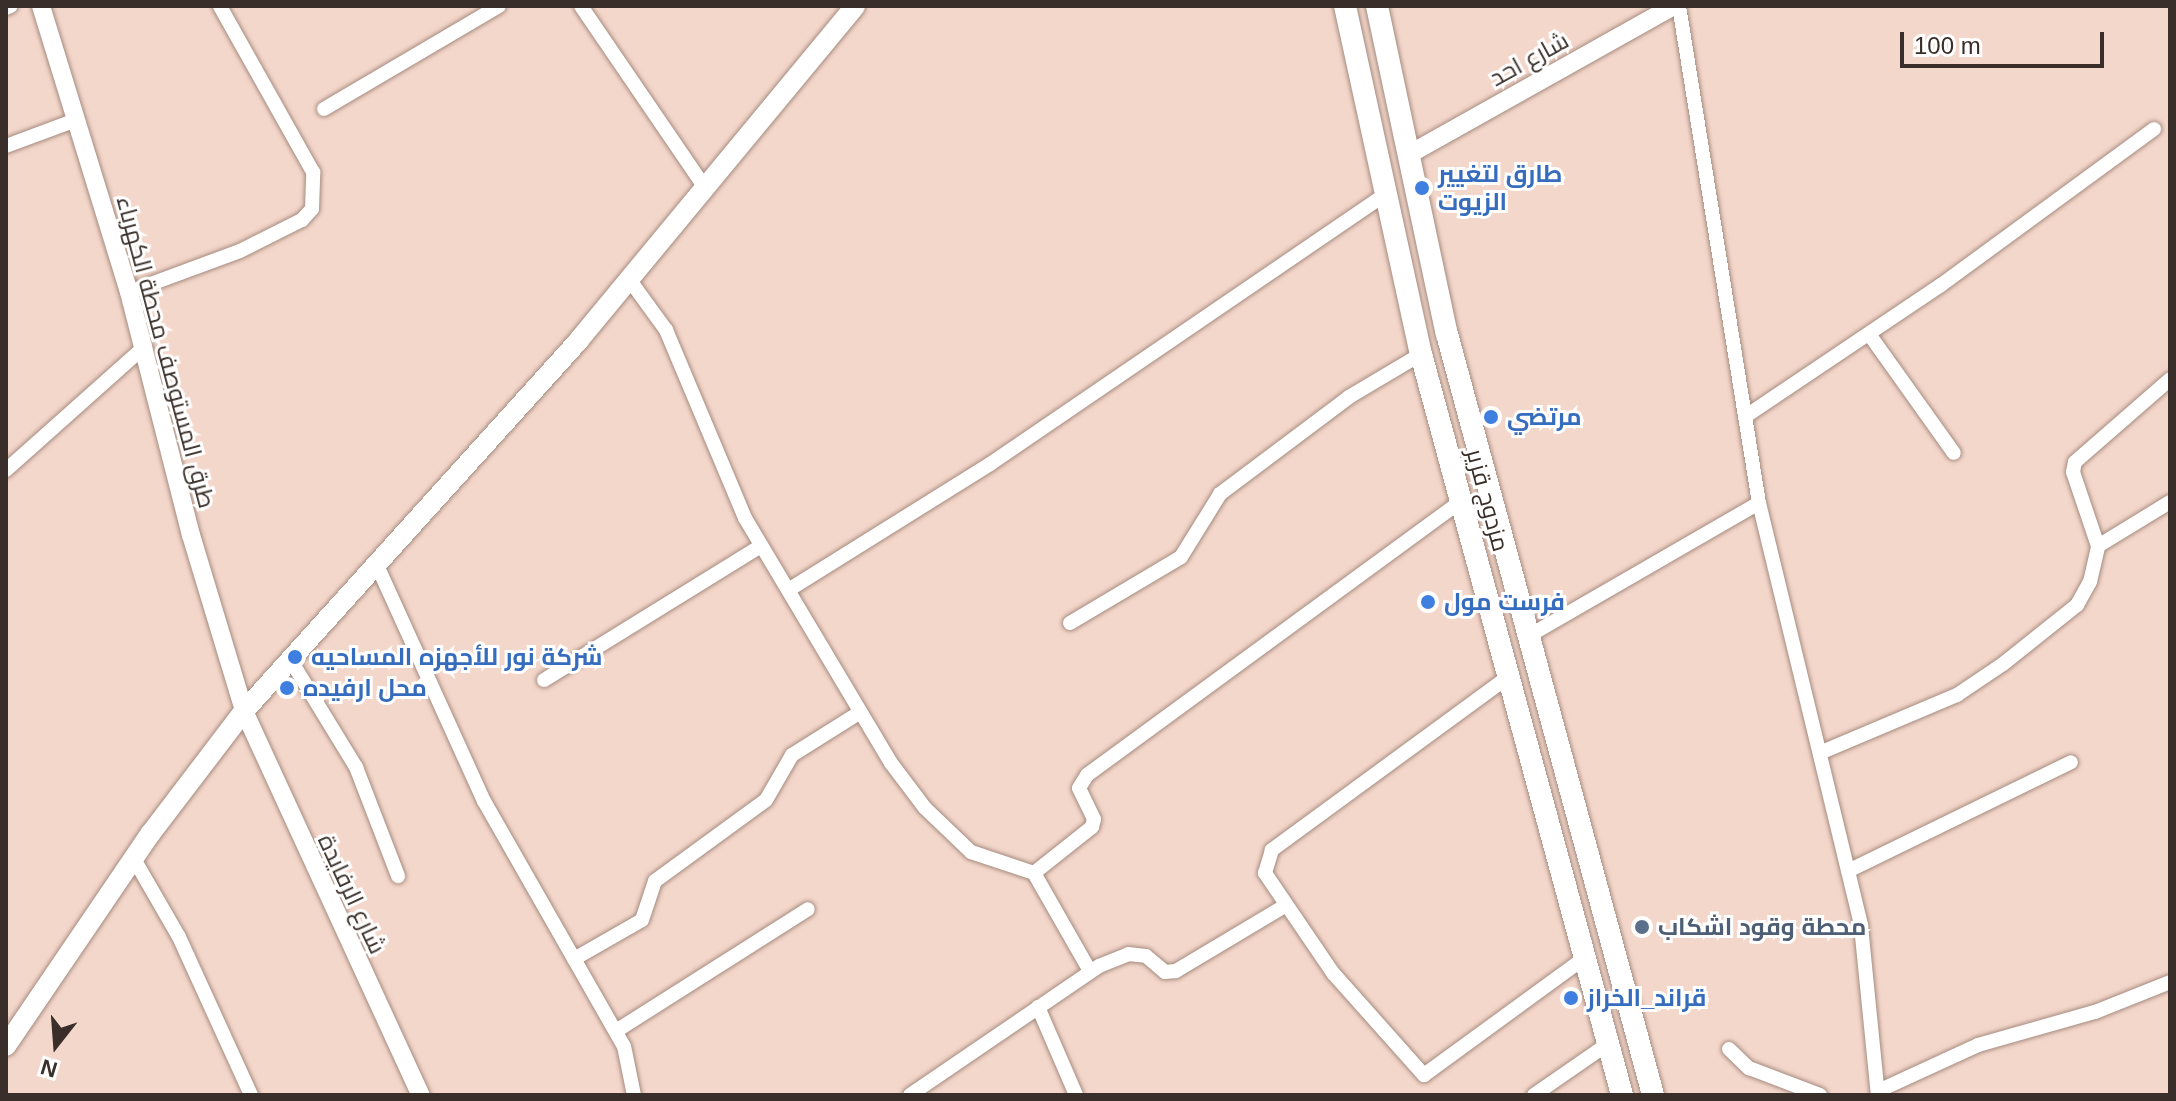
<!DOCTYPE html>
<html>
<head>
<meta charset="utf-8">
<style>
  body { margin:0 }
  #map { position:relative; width:2176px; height:1101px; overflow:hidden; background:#f4d7cb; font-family:Arial,Cairo,sans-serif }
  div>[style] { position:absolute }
  .roads { filter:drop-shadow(0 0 2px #a58b7f) drop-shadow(0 0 2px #a58b7f) }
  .minor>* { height:14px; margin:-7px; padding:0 7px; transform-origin:7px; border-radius:7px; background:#fff }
  .tertiary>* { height:18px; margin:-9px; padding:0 9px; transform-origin:9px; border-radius:9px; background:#fff }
  .secondary>* { height:20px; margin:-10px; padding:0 10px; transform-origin:10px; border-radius:10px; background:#fff }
  .primary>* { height:22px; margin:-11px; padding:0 11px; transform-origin:11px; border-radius:11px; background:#fff }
  .dots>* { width:22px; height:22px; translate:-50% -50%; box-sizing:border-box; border:4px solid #fff; border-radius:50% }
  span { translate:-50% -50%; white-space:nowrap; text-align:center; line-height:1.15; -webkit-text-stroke:6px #fff; paint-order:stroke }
  .street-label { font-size:24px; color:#392e29 }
  .shop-label { font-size:24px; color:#366cbe; font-weight:700 }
  .left { translate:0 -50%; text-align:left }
  .service-label { font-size:24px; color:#4e5e75; font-weight:700 }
  .frame { position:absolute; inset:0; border:8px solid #392e29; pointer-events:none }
  .north { position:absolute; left:16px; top:1005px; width:80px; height:80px; -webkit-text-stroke:6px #fff; paint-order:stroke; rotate:197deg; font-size:22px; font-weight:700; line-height:32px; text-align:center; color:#392e29 }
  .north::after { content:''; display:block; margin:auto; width:28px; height:36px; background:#392e29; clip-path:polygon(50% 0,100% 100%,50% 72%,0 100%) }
  .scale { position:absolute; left:1900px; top:32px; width:204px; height:36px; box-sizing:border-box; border:4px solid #392e29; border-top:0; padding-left:10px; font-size:24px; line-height:28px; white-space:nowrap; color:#392e29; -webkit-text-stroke:6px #fff; paint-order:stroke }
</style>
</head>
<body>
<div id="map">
  <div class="roads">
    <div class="minor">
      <i style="left:581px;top:6px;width:220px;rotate:55.7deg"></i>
      <i style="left:1679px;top:6px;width:503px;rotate:80.86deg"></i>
      <i style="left:1759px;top:503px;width:435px;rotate:76.4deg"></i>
      <i style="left:1861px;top:926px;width:170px;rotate:84.3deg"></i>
      <i style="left:6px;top:8px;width:5px;rotate:-22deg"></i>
      <i style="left:324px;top:109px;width:203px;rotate:-30.5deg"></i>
      <i style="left:6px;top:146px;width:75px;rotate:-20.4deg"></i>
      <i style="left:629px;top:279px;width:63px;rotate:54deg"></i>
      <i style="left:666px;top:330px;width:204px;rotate:67.2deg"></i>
      <i style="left:745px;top:518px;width:285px;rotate:59.2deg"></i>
      <i style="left:891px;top:763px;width:56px;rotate:52.9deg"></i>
      <i style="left:925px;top:808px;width:64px;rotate:43.7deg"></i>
      <i style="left:971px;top:852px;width:66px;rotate:18.4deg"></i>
      <i style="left:1034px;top:873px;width:113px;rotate:60.3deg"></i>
      <i style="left:129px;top:292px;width:118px;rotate:-20.3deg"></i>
      <i style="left:240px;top:251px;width:69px;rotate:-26.6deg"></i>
      <i style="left:302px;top:220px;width:15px;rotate:-48deg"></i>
      <i style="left:312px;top:209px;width:37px;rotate:-88deg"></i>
      <i style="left:313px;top:172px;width:190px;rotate:-119.3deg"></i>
      <i style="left:1869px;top:334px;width:146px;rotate:54.5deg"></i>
      <i style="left:1746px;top:416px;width:235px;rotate:-33.9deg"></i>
      <i style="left:1941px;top:285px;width:264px;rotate:-36.2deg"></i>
      <i style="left:6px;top:470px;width:186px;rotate:-41.7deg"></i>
      <i style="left:2098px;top:546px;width:78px;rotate:-108.7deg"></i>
      <i style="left:2073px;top:472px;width:10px;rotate:-79deg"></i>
      <i style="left:2075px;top:462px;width:126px;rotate:-41.1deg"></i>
      <i style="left:376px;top:563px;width:261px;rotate:65.6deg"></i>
      <i style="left:484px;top:801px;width:282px;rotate:60.3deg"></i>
      <i style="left:624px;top:1046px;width:50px;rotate:78.5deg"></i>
      <i style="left:790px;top:589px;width:236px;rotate:-32deg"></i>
      <i style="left:990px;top:464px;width:477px;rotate:-34.3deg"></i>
      <i style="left:1070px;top:623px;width:129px;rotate:-30.7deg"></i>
      <i style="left:1181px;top:557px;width:74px;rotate:-58.2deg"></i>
      <i style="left:1220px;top:494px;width:161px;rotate:-36.9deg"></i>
      <i style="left:1349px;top:397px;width:84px;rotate:-30.8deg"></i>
      <i style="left:1532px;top:634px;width:262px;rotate:-30deg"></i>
      <i style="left:290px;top:659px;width:127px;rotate:58.6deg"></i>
      <i style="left:356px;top:767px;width:117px;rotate:68.9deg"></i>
      <i style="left:1508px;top:677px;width:293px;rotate:143.8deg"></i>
      <i style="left:1272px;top:850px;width:24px;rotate:107deg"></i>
      <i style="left:1265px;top:873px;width:121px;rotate:55.8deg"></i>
      <i style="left:1333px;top:973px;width:137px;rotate:48.3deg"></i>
      <i style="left:1424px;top:1075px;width:200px;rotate:-36.1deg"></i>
      <i style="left:544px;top:680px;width:255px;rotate:-31.7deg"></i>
      <i style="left:1822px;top:752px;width:147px;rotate:-22.9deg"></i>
      <i style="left:1957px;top:695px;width:55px;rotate:-34deg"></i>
      <i style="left:2003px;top:664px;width:95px;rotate:-38.6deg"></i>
      <i style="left:2077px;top:605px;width:26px;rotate:-61deg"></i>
      <i style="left:2090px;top:582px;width:37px;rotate:-77deg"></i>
      <i style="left:2098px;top:546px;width:84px;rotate:-31.4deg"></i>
      <i style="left:134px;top:859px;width:90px;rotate:60deg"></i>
      <i style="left:179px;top:937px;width:174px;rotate:65.5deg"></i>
      <i style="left:1848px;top:871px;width:248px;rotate:-26deg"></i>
      <i style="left:1034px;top:873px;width:74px;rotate:-38.4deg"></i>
      <i style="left:1092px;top:827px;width:8px;rotate:-76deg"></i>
      <i style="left:1094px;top:819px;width:34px;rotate:-116deg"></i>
      <i style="left:1079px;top:788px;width:15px;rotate:-58deg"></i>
      <i style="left:1087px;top:775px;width:464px;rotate:-36.2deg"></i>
      <i style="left:574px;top:959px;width:78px;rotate:-29.8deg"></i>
      <i style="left:642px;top:920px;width:41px;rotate:-71.6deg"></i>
      <i style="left:655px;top:881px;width:137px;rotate:-36.1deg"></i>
      <i style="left:766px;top:800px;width:52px;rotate:-60deg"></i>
      <i style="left:792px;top:755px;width:79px;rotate:-32.1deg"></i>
      <i style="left:1038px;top:1007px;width:96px;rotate:66.6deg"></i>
      <i style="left:616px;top:1031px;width:227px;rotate:-32.4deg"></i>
      <i style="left:1729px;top:1049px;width:28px;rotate:44deg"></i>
      <i style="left:1749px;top:1068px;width:76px;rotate:20.8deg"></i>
      <i style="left:1878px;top:1091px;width:110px;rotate:-24.7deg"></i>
      <i style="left:1978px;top:1045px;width:122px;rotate:-15.8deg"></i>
      <i style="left:2095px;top:1012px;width:81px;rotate:-21.8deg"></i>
      <i style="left:910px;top:1095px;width:229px;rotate:-34.3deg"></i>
      <i style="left:1099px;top:966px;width:31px;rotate:-22deg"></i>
      <i style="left:1128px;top:954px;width:18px;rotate:6deg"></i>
      <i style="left:1146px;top:956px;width:25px;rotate:40deg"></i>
      <i style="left:1165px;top:972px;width:11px;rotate:-5deg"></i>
      <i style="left:1176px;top:971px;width:125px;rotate:-30.9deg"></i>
      <i style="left:1534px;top:1095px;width:91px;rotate:-34.7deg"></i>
    </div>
    <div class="tertiary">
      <i style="left:41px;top:6px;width:299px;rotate:72.9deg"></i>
      <i style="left:129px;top:292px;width:251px;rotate:75.7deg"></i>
      <i style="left:191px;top:535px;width:184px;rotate:73.2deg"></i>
      <i style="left:244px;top:711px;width:423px;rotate:65.3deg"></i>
      <i style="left:1408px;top:155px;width:305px;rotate:-29.3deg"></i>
    </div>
    <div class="secondary">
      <i style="left:6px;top:1046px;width:258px;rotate:-55.8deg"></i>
      <i style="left:151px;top:833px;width:153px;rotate:-52.7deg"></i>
      <i style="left:244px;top:711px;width:500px;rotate:-47.9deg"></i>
      <i style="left:579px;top:340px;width:433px;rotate:-50.4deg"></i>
    </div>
    <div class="primary">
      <i style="left:1345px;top:6px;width:356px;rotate:77.7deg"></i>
      <i style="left:1421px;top:354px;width:768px;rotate:74.82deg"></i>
      <i style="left:1377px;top:6px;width:335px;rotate:78deg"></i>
      <i style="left:1447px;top:334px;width:788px;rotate:74.85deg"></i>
    </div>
  </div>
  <div class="dots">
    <i style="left:1422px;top:188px;background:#3f7fe0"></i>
    <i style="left:1491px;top:417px;background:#3f7fe0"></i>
    <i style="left:1428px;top:602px;background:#3f7fe0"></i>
    <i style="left:295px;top:657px;background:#3f7fe0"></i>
    <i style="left:287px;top:688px;background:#3f7fe0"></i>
    <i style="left:1642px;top:927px;background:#5c6f8a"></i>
    <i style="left:1571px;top:998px;background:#3f7fe0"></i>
  </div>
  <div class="street-label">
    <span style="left:1529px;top:59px;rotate:-29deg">شارع احد</span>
    <span style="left:166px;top:352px;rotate:75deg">طرق المستوصف محطة الكهرباء</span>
    <span style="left:1488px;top:500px;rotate:75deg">مزدوج قزير</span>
    <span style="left:352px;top:894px;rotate:65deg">شارع الرفايدة</span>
  </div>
  <div class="shop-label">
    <span class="left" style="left:1438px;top:188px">طارق لتغيير<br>الزيوت</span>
    <span class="left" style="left:1507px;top:417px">مرتضي</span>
    <span class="left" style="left:1444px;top:602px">فرست مول</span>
    <span class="left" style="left:311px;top:657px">شركة نور للأجهزه المساحيه</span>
    <span class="left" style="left:303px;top:688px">محل ارفيده</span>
    <span class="left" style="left:1587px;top:998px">قراند_الخراز</span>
  </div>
  <div class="service-label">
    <span class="left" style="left:1658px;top:927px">محطة وقود اشكاب</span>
  </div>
  <div class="frame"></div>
  <div class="north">N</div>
  <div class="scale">100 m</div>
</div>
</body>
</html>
